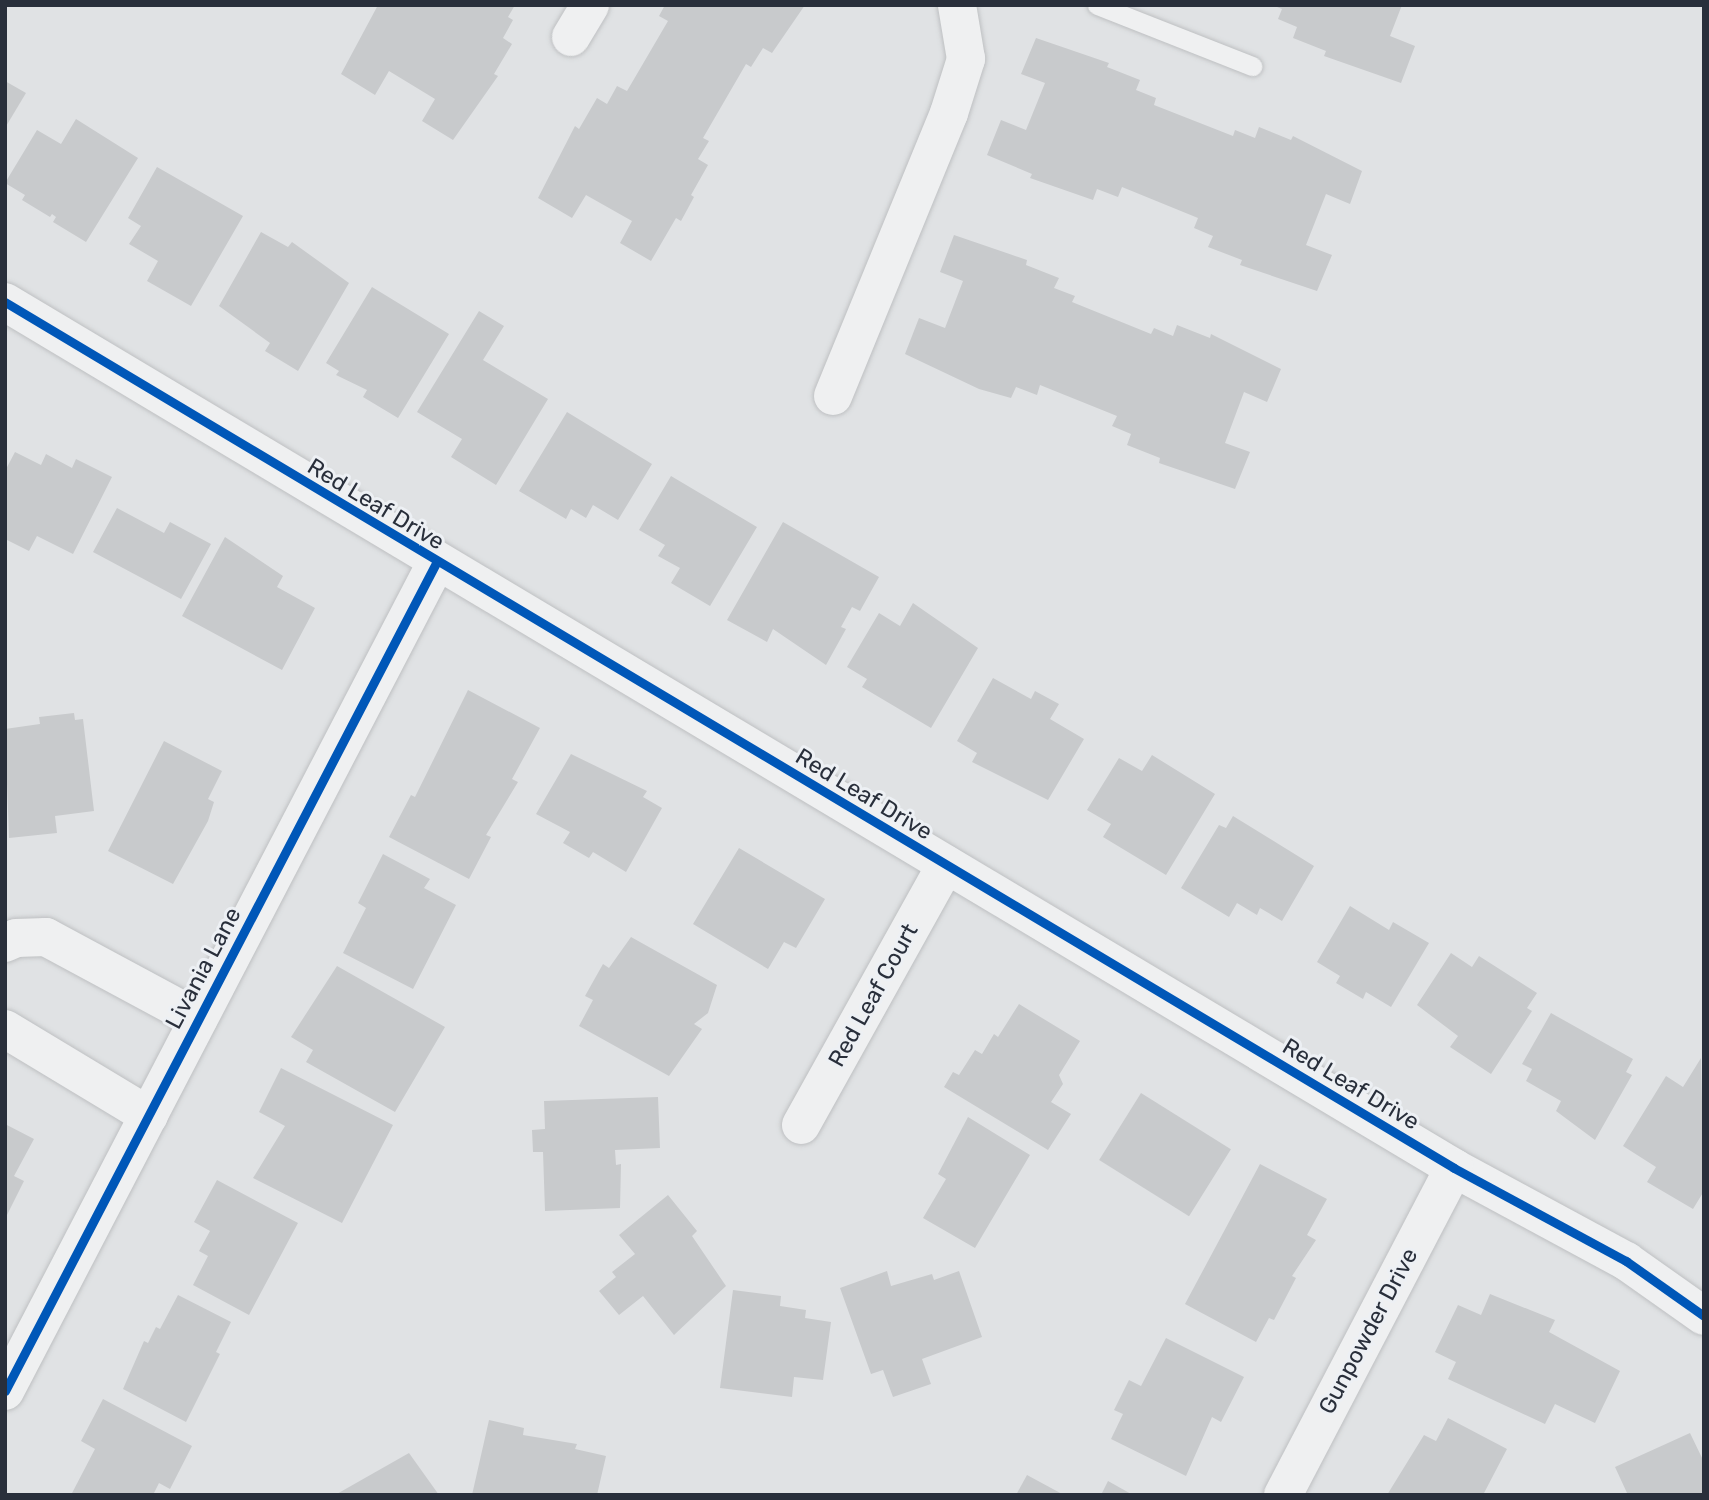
<!DOCTYPE html>
<html>
<head>
<meta charset="utf-8">
<style>
  body { margin:0 }
  #map { position:relative; width:1709px; height:1500px; overflow:hidden; background:#e0e2e4; font-family:Rubik,sans-serif }
  div>[style] { position:absolute }
  .building>* { inset:0; background:#c8cacc; transform-origin:0 0 }
  .roads { filter:drop-shadow(0 0 2px #bec0c2) drop-shadow(0 0 2px #bec0c2) }
  .service>* { height:19px; margin:-9.5px; padding:0 9.5px; transform-origin:9.5px; border-radius:9.5px; background:#eff0f1 }
  .minor>* { height:38px; margin:-19px; padding:0 19px; transform-origin:19px; border-radius:19px; background:#eff0f1 }
  .cycleway>* { height:9px; margin:-4.5px; padding:0 4.5px; transform-origin:4.5px; border-radius:4.5px; background:#0057b8 }
  span { translate:-50% -50%; white-space:nowrap; text-align:center; line-height:1.15; -webkit-text-stroke:6px #edf0f4; paint-order:stroke }
  .street-label { font-size:23px; color:#292f3b }
  .frame { position:absolute; inset:0; border:7px solid #292f3b; pointer-events:none }
</style>
</head>
<body>
<div id="map">
  <div class="building">
    <i style="clip-path:polygon(378px 5px,515px 5px,508px 17px,513px 20px,503px 38px,512px 44px,494px 74px,498px 76px,453px 140px,422px 121px,435px 99px,389px 71px,375px 95px,341px 74px)"></i>
    <i style="clip-path:polygon(665px 5px,805px 5px,772px 53px,763px 48px,751px 67px,746px 64px,703px 138px,709px 141px,698px 159px,708px 165px,691px 195px,694px 197px,681px 221px,676px 218px,651px 261px,620px 243px,632px 221px,586px 195px,572px 218px,538px 198px,575px 126px,579px 129px,597px 98px,607px 104px,617px 86px,627px 91px,668px 21px,659px 16px)"></i>
    <i style="clip-path:polygon(1272px 5px,1402px 5px,1390px 36px,1415px 46px,1401px 83px,1324px 56px,1326px 51px,1293px 38px,1297px 27px,1278px 19px,1282px 9px)"></i>
    <i style="clip-path:polygon(1036px 38px,1109px 63px,1107px 67px,1140px 80px,1136px 90px,1156px 98px,1154px 105px,1233px 136px,1235px 130px,1255px 138px,1259px 127px,1291px 140px,1293px 136px,1362px 171px,1350px 204px,1326px 194px,1306px 245px,1332px 255px,1317px 291px,1240px 265px,1242px 260px,1208px 247px,1213px 236px,1194px 228px,1198px 218px,1122px 187px,1118px 197px,1097px 189px,1093px 200px,1030px 178px,1032px 174px,987px 155px,1001px 120px,1026px 130px,1045px 83px,1021px 74px)"></i>
    <i style="clip-path:polygon(5px 81px,26px 93px,5px 128px)"></i>
    <i style="clip-path:polygon(76px 119px,138px 158px,86px 242px,53px 222px,56px 217px,52px 214px,50px 217px,22px 200px,25px 195px,5px 183px,37px 130px,61px 144px)"></i>
    <i style="clip-path:polygon(157px 167px,243px 216px,191px 306px,147px 281px,158px 261px,129px 244px,141px 226px,128px 218px)"></i>
    <i style="clip-path:polygon(261px 232px,288px 247px,292px 242px,349px 283px,298px 371px,265px 351px,270px 343px,219px 306px)"></i>
    <i style="clip-path:polygon(954px 235px,1027px 260px,1026px 265px,1059px 278px,1054px 288px,1075px 296px,1072px 302px,1151px 334px,1154px 328px,1173px 336px,1177px 325px,1210px 338px,1211px 334px,1281px 369px,1267px 402px,1244px 392px,1225px 443px,1250px 452px,1235px 489px,1159px 463px,1160px 458px,1127px 445px,1131px 434px,1112px 426px,1117px 416px,1040px 385px,1037px 395px,1016px 387px,1011px 398px,979px 389px,905px 354px,919px 318px,945px 328px,963px 281px,940px 272px)"></i>
    <i style="clip-path:polygon(372px 287px,449px 334px,398px 418px,363px 397px,367px 390px,336px 375px,339px 371px,326px 363px)"></i>
    <i style="clip-path:polygon(479px 311px,504px 326px,483px 360px,548px 399px,496px 485px,451px 457px,462px 439px,417px 412px)"></i>
    <i style="clip-path:polygon(567px 412px,652px 464px,618px 520px,593px 505px,586px 518px,571px 509px,566px 519px,519px 491px)"></i>
    <i style="clip-path:polygon(15px 452px,41px 465px,46px 454px,72px 468px,76px 459px,112px 477px,73px 554px,37px 536px,29px 551px,5px 539px,5px 471px)"></i>
    <i style="clip-path:polygon(671px 476px,757px 527px,710px 606px,671px 583px,680px 568px,658px 556px,665px 545px,639px 530px)"></i>
    <i style="clip-path:polygon(117px 508px,164px 533px,170px 522px,211px 544px,181px 599px,93px 552px)"></i>
    <i style="clip-path:polygon(783px 522px,879px 577px,860px 611px,852px 607px,841px 627px,846px 629px,826px 665px,773px 629px,767px 642px,727px 620px)"></i>
    <i style="clip-path:polygon(225px 537px,283px 576px,277px 587px,315px 608px,282px 670px,182px 616px)"></i>
    <i style="clip-path:polygon(913px 603px,978px 648px,931px 728px,862px 687px,867px 679px,847px 667px,879px 613px,900px 626px)"></i>
    <i style="clip-path:polygon(993px 678px,1031px 699px,1035px 691px,1059px 704px,1050px 719px,1084px 739px,1048px 800px,972px 762px,977px 753px,957px 741px)"></i>
    <i style="clip-path:polygon(468px 690px,540px 728px,512px 779px,518px 782px,486px 835px,491px 837px,469px 879px,389px 837px,411px 795px,415px 797px)"></i>
    <i style="clip-path:polygon(74px 713px,75px 720px,83px 719px,94px 811px,55px 816px,57px 833px,9px 838px,5px 729px,40px 724px,39px 717px)"></i>
    <i style="clip-path:polygon(164px 741px,222px 771px,208px 799px,214px 802px,208px 821px,173px 884px,108px 851px)"></i>
    <i style="clip-path:polygon(571px 754px,647px 791px,643px 797px,662px 808px,626px 872px,593px 852px,589px 858px,563px 843px,570px 832px,536px 814px)"></i>
    <i style="clip-path:polygon(1152px 755px,1215px 794px,1166px 875px,1103px 837px,1111px 824px,1087px 810px,1119px 758px,1142px 771px)"></i>
    <i style="clip-path:polygon(1233px 816px,1314px 866px,1282px 921px,1260px 908px,1257px 915px,1237px 903px,1229px 917px,1181px 888px,1219px 825px,1226px 828px)"></i>
    <i style="clip-path:polygon(739px 848px,825px 899px,796px 948px,784px 942px,768px 969px,693px 924px)"></i>
    <i style="clip-path:polygon(383px 854px,430px 879px,424px 888px,456px 905px,413px 989px,343px 953px,366px 908px,358px 903px)"></i>
    <i style="clip-path:polygon(1350px 906px,1389px 930px,1393px 922px,1429px 943px,1391px 1007px,1366px 992px,1363px 999px,1336px 983px,1340px 976px,1317px 962px)"></i>
    <i style="clip-path:polygon(631px 937px,717px 985px,708px 1013px,694px 1024px,702px 1029px,669px 1076px,579px 1026px,593px 1000px,585px 996px,603px 964px,609px 968px)"></i>
    <i style="clip-path:polygon(1451px 953px,1472px 967px,1479px 956px,1537px 993px,1527px 1008px,1532px 1011px,1491px 1074px,1450px 1047px,1458px 1036px,1417px 1005px)"></i>
    <i style="clip-path:polygon(337px 966px,445px 1027px,395px 1112px,306px 1062px,313px 1050px,291px 1037px)"></i>
    <i style="clip-path:polygon(1019px 1004px,1080px 1041px,1059px 1075px,1063px 1084px,1051px 1102px,1071px 1114px,1048px 1150px,944px 1087px,953px 1072px,959px 1075px,975px 1050px,982px 1054px,994px 1034px,998px 1037px)"></i>
    <i style="clip-path:polygon(1551px 1013px,1633px 1059px,1626px 1072px,1632px 1075px,1595px 1140px,1556px 1111px,1561px 1101px,1526px 1081px,1532px 1069px,1522px 1064px)"></i>
    <i style="clip-path:polygon(1701px 1058px,1704px 1191px,1693px 1209px,1647px 1182px,1656px 1167px,1623px 1146px,1666px 1076px,1683px 1087px)"></i>
    <i style="clip-path:polygon(281px 1068px,393px 1125px,342px 1223px,253px 1178px,285px 1126px,259px 1112px)"></i>
    <i style="left:1141px;top:1093px;width:106px;height:79px;rotate:32deg"></i>
    <i style="clip-path:polygon(658px 1097px,660px 1148px,615px 1150px,616px 1165px,621px 1164px,620px 1208px,545px 1211px,543px 1152px,533px 1152px,532px 1130px,545px 1129px,544px 1101px)"></i>
    <i style="clip-path:polygon(968px 1117px,1030px 1155px,975px 1248px,923px 1218px,946px 1179px,938px 1174px)"></i>
    <i style="clip-path:polygon(5px 1124px,34px 1139px,14px 1176px,24px 1181px,5px 1219px)"></i>
    <i style="clip-path:polygon(1260px 1164px,1327px 1199px,1307px 1235px,1316px 1240px,1292px 1276px,1296px 1278px,1274px 1320px,1269px 1318px,1256px 1342px,1185px 1304px)"></i>
    <i style="clip-path:polygon(217px 1180px,298px 1223px,249px 1315px,193px 1285px,208px 1256px,199px 1251px,210px 1231px,194px 1222px)"></i>
    <i style="clip-path:polygon(668px 1195px,697px 1231px,692px 1236px,726px 1286px,674px 1335px,643px 1296px,619px 1315px,599px 1291px,616px 1277px,612px 1272px,635px 1254px,619px 1235px)"></i>
    <i style="clip-path:polygon(887px 1271px,891px 1286px,932px 1274px,934px 1280px,959px 1271px,982px 1337px,922px 1359px,931px 1384px,893px 1397px,883px 1370px,871px 1374px,840px 1288px)"></i>
    <i style="clip-path:polygon(733px 1290px,781px 1296px,780px 1306px,806px 1310px,805px 1318px,831px 1322px,823px 1380px,794px 1377px,792px 1397px,720px 1388px)"></i>
    <i style="clip-path:polygon(1490px 1294px,1555px 1320px,1549px 1332px,1620px 1371px,1595px 1423px,1555px 1404px,1545px 1424px,1448px 1379px,1456px 1362px,1435px 1352px,1458px 1305px,1481px 1315px)"></i>
    <i style="clip-path:polygon(178px 1295px,231px 1322px,216px 1352px,220px 1354px,186px 1422px,123px 1389px,144px 1341px,148px 1343px,156px 1327px,160px 1329px)"></i>
    <i style="clip-path:polygon(1166px 1338px,1244px 1377px,1221px 1422px,1212px 1417px,1186px 1476px,1111px 1439px,1123px 1414px,1114px 1410px,1129px 1380px,1141px 1386px)"></i>
    <i style="clip-path:polygon(103px 1399px,192px 1446px,170px 1489px,159px 1483px,153px 1495px,71px 1495px,95px 1449px,81px 1441px)"></i>
    <i style="clip-path:polygon(1448px 1418px,1507px 1449px,1483px 1495px,1387px 1495px,1424px 1435px,1436px 1441px)"></i>
    <i style="clip-path:polygon(489px 1420px,524px 1428px,523px 1435px,577px 1444px,575px 1449px,606px 1456px,597px 1495px,472px 1495px)"></i>
    <i style="clip-path:polygon(1690px 1433px,1704px 1462px,1704px 1495px,1623px 1495px,1627px 1493px,1615px 1467px)"></i>
    <i style="clip-path:polygon(409px 1453px,439px 1495px,335px 1495px)"></i>
    <i style="clip-path:polygon(1027px 1475px,1064px 1495px,1016px 1495px)"></i>
    <i style="clip-path:polygon(1108px 1481px,1133px 1495px,1101px 1495px)"></i>
  </div>
  <div class="roads">
    <div class="service">
      <i style="left:1097px;top:5px;width:167px;rotate:21.5deg"></i>
    </div>
    <div class="minor">
      <i style="left:571px;top:37px;width:37px;rotate:-59deg"></i>
      <i style="left:5px;top:302px;width:1688px;rotate:30.86deg"></i>
      <i style="left:1454px;top:1168px;width:196px;rotate:28.4deg"></i>
      <i style="left:1626px;top:1261px;width:95px;rotate:35.2deg"></i>
      <i style="left:833px;top:396px;width:306px;rotate:-67.7deg"></i>
      <i style="left:949px;top:113px;width:57px;rotate:-72.5deg"></i>
      <i style="left:966px;top:59px;width:55px;rotate:-99.5deg"></i>
      <i style="left:5px;top:943px;width:12px;rotate:-24deg"></i>
      <i style="left:16px;top:938px;width:30px;rotate:-2deg"></i>
      <i style="left:46px;top:937px;width:173px;rotate:28.3deg"></i>
      <i style="left:5px;top:1029px;width:168px;rotate:31.1deg"></i>
      <i style="left:801px;top:1125px;width:298px;rotate:-60.9deg"></i>
      <i style="left:5px;top:1391px;width:933px;rotate:-62.5deg"></i>
      <i style="left:1283px;top:1495px;width:369px;rotate:-62.4deg"></i>
    </div>
  </div>
  <div class="cycleway">
    <i style="left:5px;top:302px;width:1688px;rotate:30.86deg"></i>
    <i style="left:1454px;top:1168px;width:196px;rotate:28.4deg"></i>
    <i style="left:1626px;top:1261px;width:95px;rotate:35.2deg"></i>
    <i style="left:5px;top:1391px;width:933px;rotate:-62.5deg"></i>
  </div>
  <div class="street-label">
    <span style="left:376px;top:504px;rotate:31deg">Red Leaf Drive</span>
    <span style="left:864px;top:794px;rotate:31deg">Red Leaf Drive</span>
    <span style="left:203px;top:968px;rotate:-62deg">Livania Lane</span>
    <span style="left:873px;top:995px;rotate:-61deg">Red Leaf Court</span>
    <span style="left:1351px;top:1084px;rotate:31deg">Red Leaf Drive</span>
    <span style="left:1368px;top:1331px;rotate:-62deg">Gunpowder Drive</span>
  </div>
  <div class="frame"></div>
</div>
</body>
</html>
